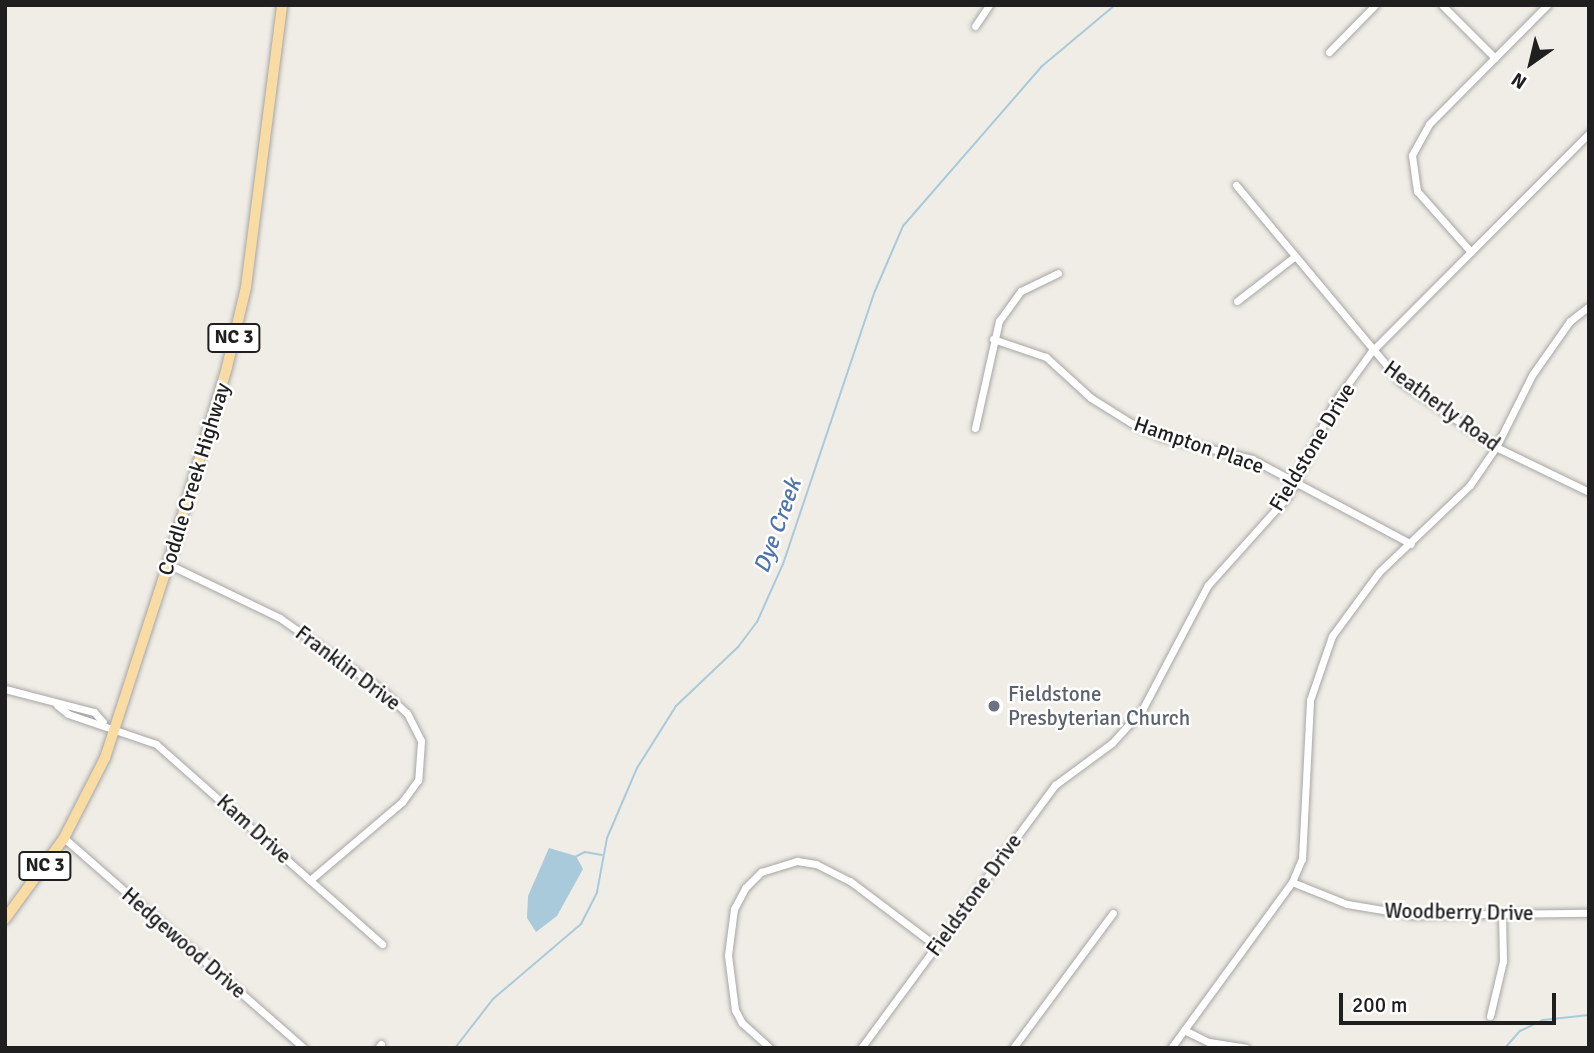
<!DOCTYPE html>
<html>
<head>
<meta charset="utf-8">
<style>
  body { margin:0 }
  #map { position:relative; width:1594px; height:1053px; overflow:hidden; background:#f0ede6; font-family:Signika,sans-serif }
  div>[style] { position:absolute }
  .water>* { inset:0; background:#a8cadb }
  .stream>* { height:2px; margin:-1px; padding:0 1px; transform-origin:1px; border-radius:1px; background:#a8cadb }
  .roads { filter:drop-shadow(0 0 2px #a6a6a6) drop-shadow(0 0 2px #a6a6a6) }
  .minor>* { height:7px; margin:-3.5px; padding:0 3.5px; transform-origin:3.5px; border-radius:3.5px; background:#fff }
  .primary>* { height:10px; margin:-5px; padding:0 5px; transform-origin:5px; border-radius:5px; background:#f8dca3 }
  .dots>* { width:19px; height:19px; translate:-50% -50%; box-sizing:border-box; border:4px solid #fff; border-radius:50% }
  span { translate:-50% -50%; white-space:nowrap; text-align:center; line-height:1.15; -webkit-text-stroke:5px #fff; paint-order:stroke }
  .shield-label span { padding:2px 5px; background:#fff; border:2px solid; border-radius:5px; -webkit-text-stroke-width:0 }
  .shield-label { font-size:19px; color:#1f1f1f; font-weight:700 }
  .street-label { font-size:21px; color:#1f1f1f }
  .worship-label { font-size:21px; color:#5b616d }
  .left { translate:0 -50%; text-align:left }
  .water-label { font-size:23px; color:#4f74ac; font-style:italic }
  .frame { position:absolute; inset:0; border:7px solid #1f1f1f; pointer-events:none }
  .north { position:absolute; left:1496px; top:28px; width:70px; height:70px; -webkit-text-stroke:5px #fff; paint-order:stroke; rotate:214deg; font-size:19px; font-weight:700; line-height:28px; text-align:center; color:#1f1f1f }
  .north::after { content:''; display:block; margin:auto; width:24px; height:32px; background:#1f1f1f; clip-path:polygon(50% 0,100% 100%,50% 72%,0 100%) }
  .scale { position:absolute; left:1339px; top:993px; width:217px; height:32px; box-sizing:border-box; border:4px solid #1f1f1f; border-top:0; padding-left:9px; font-size:21px; line-height:24px; white-space:nowrap; color:#1f1f1f; -webkit-text-stroke:5px #fff; paint-order:stroke }
</style>
</head>
<body>
<div id="map">
  <div class="water">
    <i style="clip-path:polygon(549px 848px,576px 856px,583px 869px,557px 916px,536px 932px,527px 918px,528px 896px)"></i>
  </div>
  <div class="stream">
    <i style="left:575px;top:857px;width:11px;rotate:-27deg"></i>
    <i style="left:585px;top:852px;width:17px;rotate:10deg"></i>
    <i style="left:455px;top:1048px;width:62px;rotate:-52.2deg"></i>
    <i style="left:493px;top:999px;width:116px;rotate:-40.4deg"></i>
    <i style="left:581px;top:924px;width:36px;rotate:-63deg"></i>
    <i style="left:597px;top:892px;width:55px;rotate:-79.5deg"></i>
    <i style="left:607px;top:838px;width:76px;rotate:-66.8deg"></i>
    <i style="left:637px;top:768px;width:73px;rotate:-57.8deg"></i>
    <i style="left:676px;top:706px;width:86px;rotate:-43.6deg"></i>
    <i style="left:738px;top:647px;width:31px;rotate:-53deg"></i>
    <i style="left:757px;top:622px;width:64px;rotate:-65.9deg"></i>
    <i style="left:783px;top:564px;width:288px;rotate:-71.4deg"></i>
    <i style="left:875px;top:291px;width:71px;rotate:-66.7deg"></i>
    <i style="left:903px;top:226px;width:211px;rotate:-49deg"></i>
    <i style="left:1041px;top:67px;width:97px;rotate:-40deg"></i>
    <i style="left:1505px;top:1048px;width:23px;rotate:-49deg"></i>
    <i style="left:1520px;top:1031px;width:25px;rotate:-26deg"></i>
    <i style="left:1543px;top:1020px;width:46px;rotate:-6.2deg"></i>
  </div>
  <div class="roads">
    <div class="minor">
      <i style="left:1442px;top:5px;width:75px;rotate:45deg"></i>
      <i style="left:975px;top:26px;width:25px;rotate:-56deg"></i>
      <i style="left:1329px;top:52px;width:66px;rotate:-45.6deg"></i>
      <i style="left:1236px;top:185px;width:256px;rotate:50.1deg"></i>
      <i style="left:1400px;top:381px;width:116px;rotate:34.5deg"></i>
      <i style="left:1496px;top:447px;width:103px;rotate:25.8deg"></i>
      <i style="left:1471px;top:252px;width:81px;rotate:-131.5deg"></i>
      <i style="left:1417px;top:191px;width:36px;rotate:-98deg"></i>
      <i style="left:1412px;top:155px;width:35px;rotate:-61deg"></i>
      <i style="left:1429px;top:124px;width:168px;rotate:-45.2deg"></i>
      <i style="left:1237px;top:301px;width:72px;rotate:-37.7deg"></i>
      <i style="left:993px;top:339px;width:56px;rotate:18.8deg"></i>
      <i style="left:1046px;top:357px;width:61px;rotate:42.3deg"></i>
      <i style="left:1091px;top:398px;width:47px;rotate:32deg"></i>
      <i style="left:1131px;top:423px;width:35px;rotate:24deg"></i>
      <i style="left:1163px;top:437px;width:92px;rotate:13.9deg"></i>
      <i style="left:1252px;top:459px;width:180px;rotate:28.1deg"></i>
      <i style="left:975px;top:428px;width:110px;rotate:-77.4deg"></i>
      <i style="left:999px;top:321px;width:37px;rotate:-54deg"></i>
      <i style="left:1021px;top:291px;width:41px;rotate:-25.9deg"></i>
      <i style="left:168px;top:564px;width:124px;rotate:25.7deg"></i>
      <i style="left:280px;top:618px;width:126px;rotate:35.3deg"></i>
      <i style="left:383px;top:691px;width:33px;rotate:43deg"></i>
      <i style="left:407px;top:713px;width:31px;rotate:63deg"></i>
      <i style="left:421px;top:741px;width:39px;rotate:94deg"></i>
      <i style="left:418px;top:780px;width:27px;rotate:126deg"></i>
      <i style="left:402px;top:802px;width:121px;rotate:139.7deg"></i>
      <i style="left:5px;top:689px;width:92px;rotate:14.5deg"></i>
      <i style="left:94px;top:712px;width:13px;rotate:48deg"></i>
      <i style="left:57px;top:705px;width:14px;rotate:39deg"></i>
      <i style="left:68px;top:714px;width:93px;rotate:18.8deg"></i>
      <i style="left:156px;top:744px;width:302px;rotate:41.5deg"></i>
      <i style="left:64px;top:838px;width:319px;rotate:41.2deg"></i>
      <i style="left:1292px;top:882px;width:59px;rotate:21.8deg"></i>
      <i style="left:1347px;top:904px;width:67px;rotate:9.5deg"></i>
      <i style="left:1413px;top:915px;width:176px;rotate:-0.7deg"></i>
      <i style="left:1490px;top:1016px;width:57px;rotate:-76.7deg"></i>
      <i style="left:1503px;top:961px;width:47px;rotate:-91.2deg"></i>
      <i style="left:1184px;top:1030px;width:28px;rotate:26deg"></i>
      <i style="left:1209px;top:1042px;width:37px;rotate:9deg"></i>
      <i style="left:378px;top:1048px;width:5px;rotate:-53deg"></i>
      <i style="left:770px;top:1048px;width:38px;rotate:-138deg"></i>
      <i style="left:742px;top:1023px;width:15px;rotate:-118deg"></i>
      <i style="left:735px;top:1010px;width:55px;rotate:-97.3deg"></i>
      <i style="left:728px;top:955px;width:46px;rotate:-82.6deg"></i>
      <i style="left:734px;top:909px;width:24px;rotate:-62deg"></i>
      <i style="left:745px;top:888px;width:23px;rotate:-45deg"></i>
      <i style="left:761px;top:872px;width:38px;rotate:-17deg"></i>
      <i style="left:797px;top:861px;width:19px;rotate:9deg"></i>
      <i style="left:816px;top:864px;width:38px;rotate:27deg"></i>
      <i style="left:850px;top:881px;width:108px;rotate:37.1deg"></i>
      <i style="left:861px;top:1048px;width:327px;rotate:-53.6deg"></i>
      <i style="left:1055px;top:785px;width:71px;rotate:-36.4deg"></i>
      <i style="left:1112px;top:743px;width:45px;rotate:-47.7deg"></i>
      <i style="left:1142px;top:710px;width:141px;rotate:-62.2deg"></i>
      <i style="left:1208px;top:585px;width:118px;rotate:-48.1deg"></i>
      <i style="left:1287px;top:497px;width:105px;rotate:-63.4deg"></i>
      <i style="left:1334px;top:403px;width:63px;rotate:-54deg"></i>
      <i style="left:1371px;top:352px;width:309px;rotate:-45.1deg"></i>
      <i style="left:1013px;top:1048px;width:168px;rotate:-53.5deg"></i>
      <i style="left:1171px;top:1048px;width:205px;rotate:-53.9deg"></i>
      <i style="left:1292px;top:882px;width:25px;rotate:-67deg"></i>
      <i style="left:1302px;top:859px;width:159px;rotate:-87.1deg"></i>
      <i style="left:1310px;top:700px;width:68px;rotate:-71deg"></i>
      <i style="left:1332px;top:636px;width:79px;rotate:-53.7deg"></i>
      <i style="left:1379px;top:572px;width:126px;rotate:-43.7deg"></i>
      <i style="left:1470px;top:485px;width:46px;rotate:-55.6deg"></i>
      <i style="left:1496px;top:447px;width:80px;rotate:-63.4deg"></i>
      <i style="left:1532px;top:375px;width:66px;rotate:-54.9deg"></i>
      <i style="left:1570px;top:321px;width:24px;rotate:-38deg"></i>
    </div>
    <div class="primary">
      <i style="left:5px;top:919px;width:100px;rotate:-53.9deg"></i>
      <i style="left:64px;top:838px;width:90px;rotate:-62.9deg"></i>
      <i style="left:105px;top:758px;width:204px;rotate:-72deg"></i>
      <i style="left:168px;top:564px;width:206px;rotate:-73.3deg"></i>
      <i style="left:227px;top:367px;width:82px;rotate:-76.6deg"></i>
      <i style="left:246px;top:287px;width:284px;rotate:-82.7deg"></i>
    </div>
  </div>
  <div class="dots">
    <i style="left:994px;top:706px;background:#6b7280"></i>
  </div>
  <div class="shield-label">
    <span style="left:234px;top:338px">NC 3</span>
    <span style="left:45px;top:866px">NC 3</span>
  </div>
  <div class="street-label">
    <span style="left:1442px;top:406px;rotate:36deg">Heatherly Road</span>
    <span style="left:1199px;top:445px;rotate:19deg">Hampton Place</span>
    <span style="left:1312px;top:447px;rotate:-59deg">Fieldstone Drive</span>
    <span style="left:194px;top:479px;rotate:-73deg">Coddle Creek Highway</span>
    <span style="left:348px;top:668px;rotate:37deg">Franklin Drive</span>
    <span style="left:254px;top:829px;rotate:42deg">Kam Drive</span>
    <span style="left:974px;top:895px;rotate:-54deg">Fieldstone Drive</span>
    <span style="left:1459px;top:912px;rotate:1deg">Woodberry Drive</span>
    <span style="left:184px;top:943px;rotate:41deg">Hedgewood Drive</span>
  </div>
  <div class="worship-label">
    <span class="left" style="left:1008px;top:706px">Fieldstone<br>Presbyterian Church</span>
  </div>
  <div class="water-label">
    <span style="left:778px;top:526px;rotate:-70deg">Dye Creek</span>
  </div>
  <div class="frame"></div>
  <div class="north">N</div>
  <div class="scale">200 m</div>
</div>
</body>
</html>
